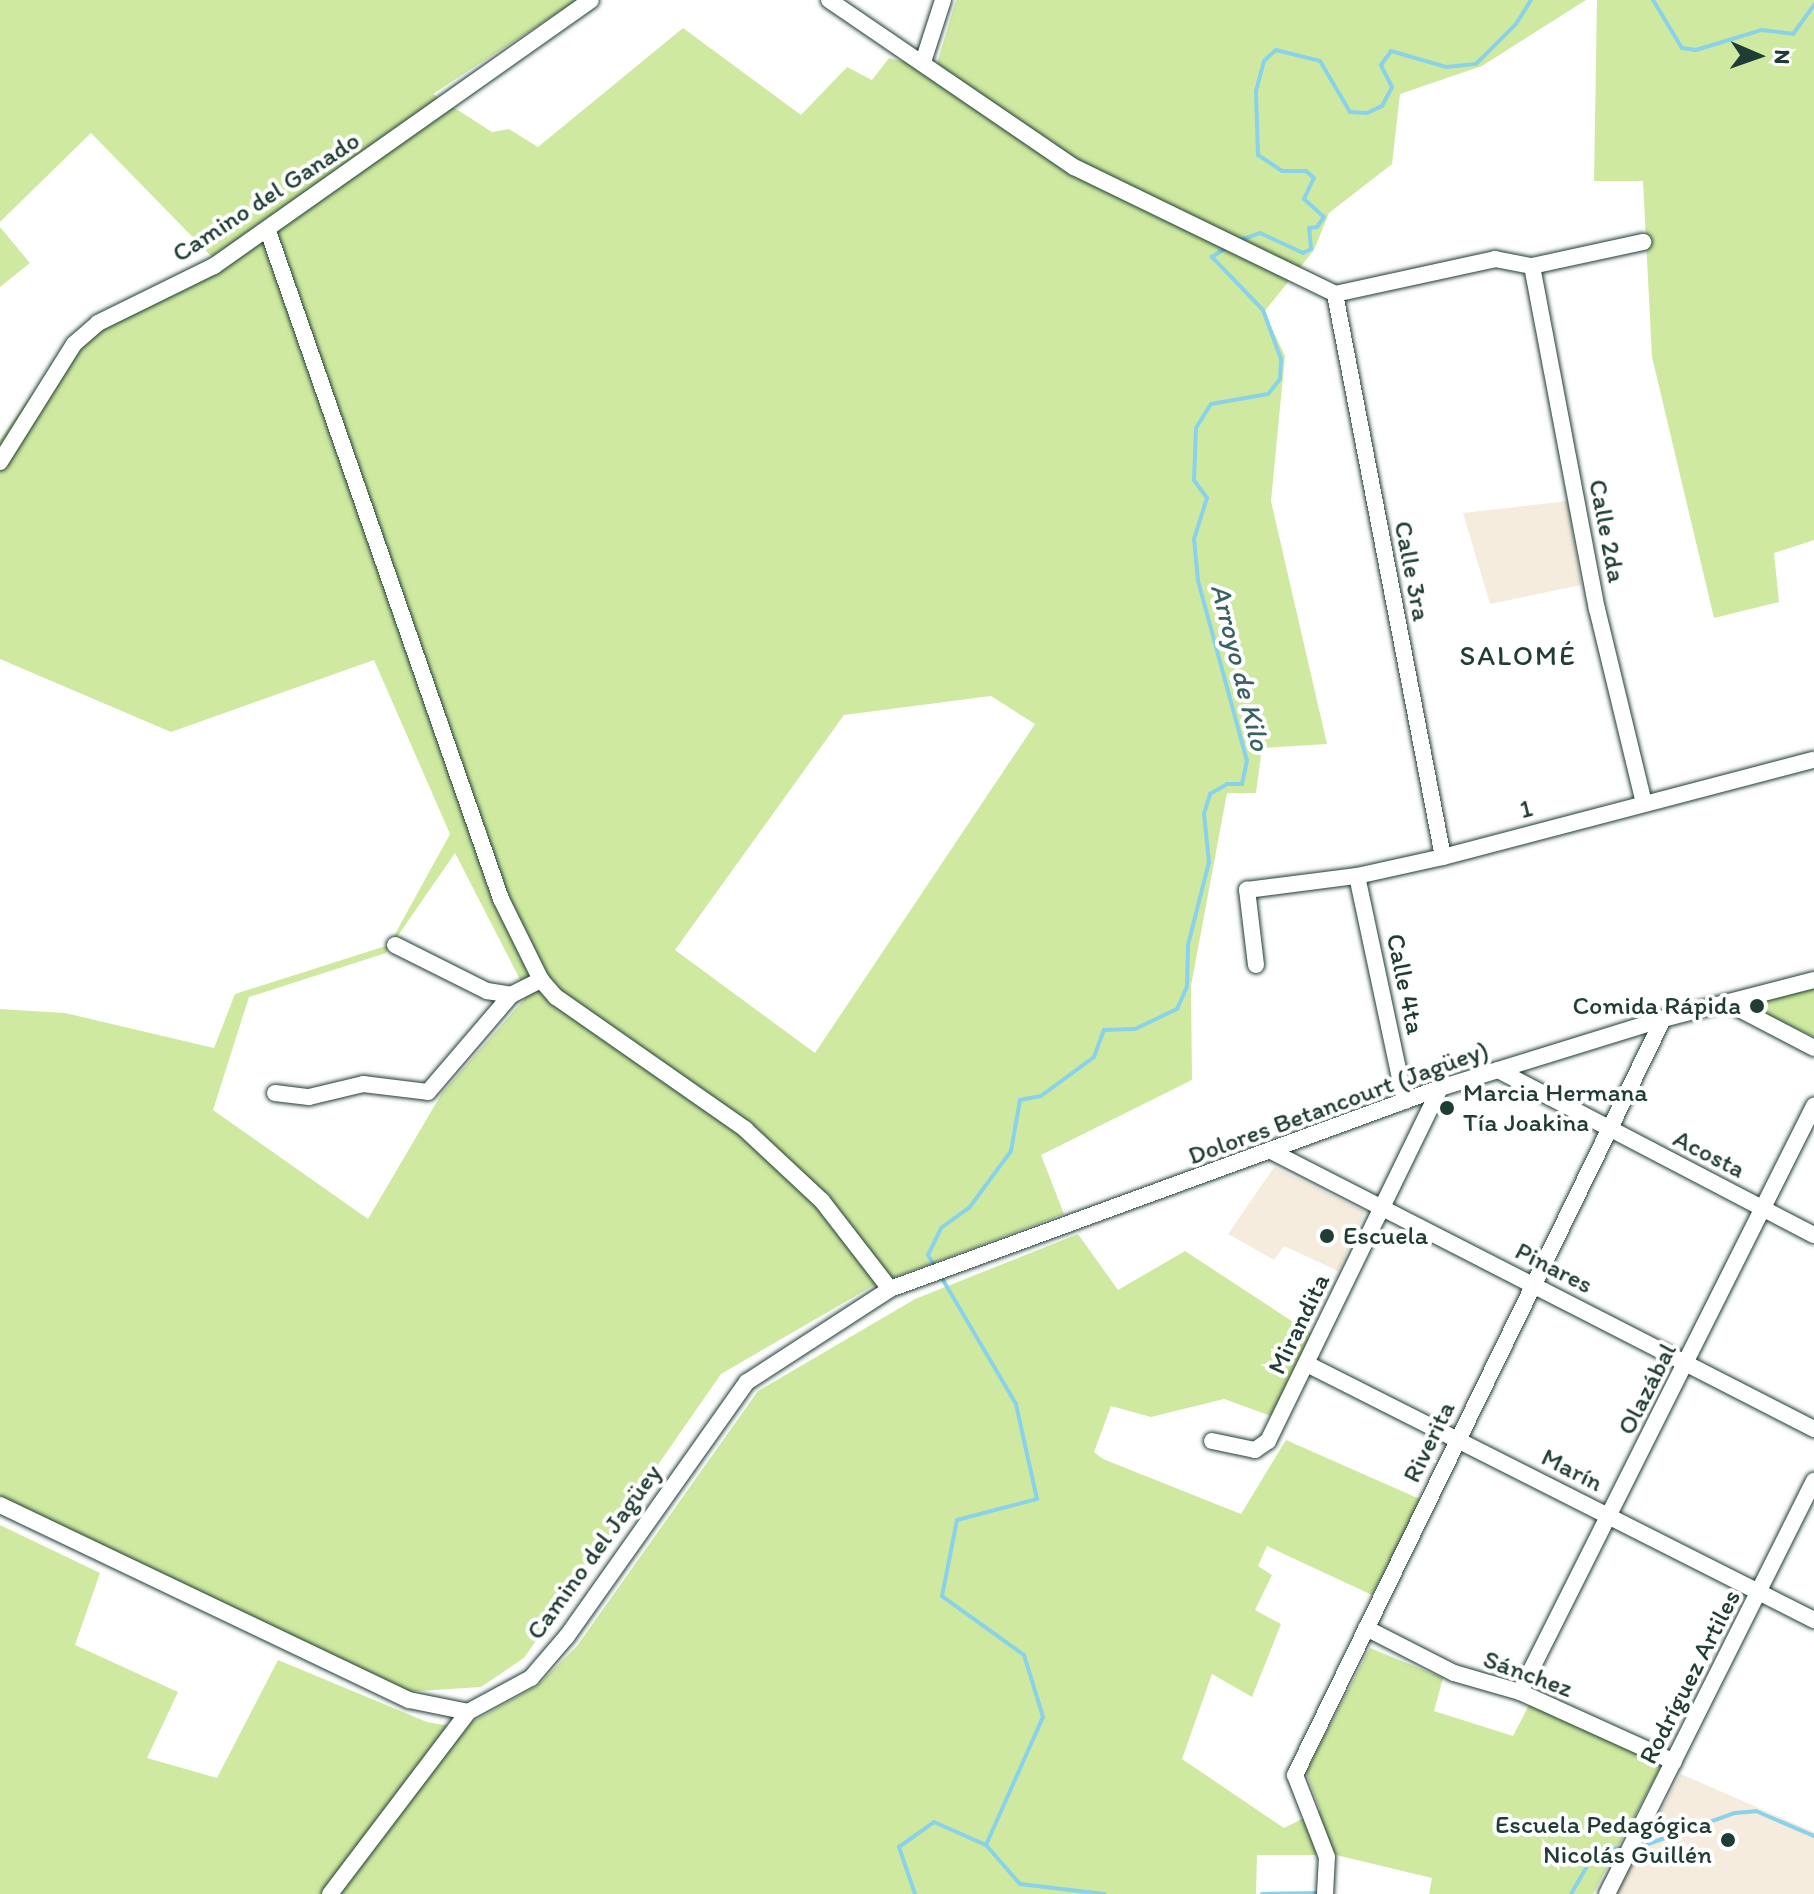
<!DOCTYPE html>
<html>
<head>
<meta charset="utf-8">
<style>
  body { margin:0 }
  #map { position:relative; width:1814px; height:1894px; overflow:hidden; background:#fff; font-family:Itim,sans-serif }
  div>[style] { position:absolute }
  .built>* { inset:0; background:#f5ecde }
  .green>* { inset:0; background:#cfeaa0 }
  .stream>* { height:4px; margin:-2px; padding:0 2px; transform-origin:2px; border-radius:2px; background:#89d2ea }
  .roads { filter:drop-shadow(0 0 2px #1f3d34) drop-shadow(0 0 2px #1f3d34) }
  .minor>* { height:16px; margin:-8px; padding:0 8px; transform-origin:8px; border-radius:8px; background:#fff }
  .dots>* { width:22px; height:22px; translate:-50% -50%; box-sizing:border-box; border:4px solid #fff; border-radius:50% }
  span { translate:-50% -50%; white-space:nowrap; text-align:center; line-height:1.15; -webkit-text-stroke:8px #fff; paint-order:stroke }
  .street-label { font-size:26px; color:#1f3d34 }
  .poi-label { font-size:26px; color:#1f3d34 }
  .right { translate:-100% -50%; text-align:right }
  .left { translate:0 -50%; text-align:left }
  .neighbourhood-label { font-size:28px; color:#1f3d34; letter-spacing:2px }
  .water-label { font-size:28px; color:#3a6262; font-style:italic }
  .north { position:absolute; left:1718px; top:16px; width:80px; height:80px; -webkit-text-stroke:6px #fff; paint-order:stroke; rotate:92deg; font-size:22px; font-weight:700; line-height:32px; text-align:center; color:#1f3d34 }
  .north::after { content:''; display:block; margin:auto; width:28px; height:36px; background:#1f3d34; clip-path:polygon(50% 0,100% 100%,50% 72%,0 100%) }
</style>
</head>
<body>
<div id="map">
  <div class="built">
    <i style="clip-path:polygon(1568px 501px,1581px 585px,1490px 604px,1463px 513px)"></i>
    <i style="clip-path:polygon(1274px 1167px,1365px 1212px,1338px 1271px,1284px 1246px,1274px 1260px,1228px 1234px)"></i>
    <i style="clip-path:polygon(1681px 1774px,1814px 1832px,1814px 1894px,1615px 1894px)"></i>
  </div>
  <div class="green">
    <i style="clip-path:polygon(evenodd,0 0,577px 0,433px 94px,492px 132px,509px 129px,538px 147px,683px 28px,801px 115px,847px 67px,872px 80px,889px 58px,935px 70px,956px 0,1586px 0,1482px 66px,1400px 94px,1392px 164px,1329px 213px,1314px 250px,1264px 312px,1285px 356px,1271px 501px,1327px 744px,1262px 748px,1256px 793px,1227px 793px,1191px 986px,1192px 1080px,1041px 1155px,1064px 1214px,876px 1284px,721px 1374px,524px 1658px,481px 1687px,403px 1692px,0 1497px,0 1009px,65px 1013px,214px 1048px,235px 994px,389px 945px,450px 834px,374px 660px,171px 732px,0 659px,0 440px,77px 330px,215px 260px,91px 133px,0 222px,0 0,991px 696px,1035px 724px,815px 1053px,675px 950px,844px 715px,991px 696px,0 0,455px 853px,528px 995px,442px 1093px,368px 1219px,213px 1110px,249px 997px,386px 953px,455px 853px)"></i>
    <i style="clip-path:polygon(1597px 0,1814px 0,1814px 540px,1774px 553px,1779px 602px,1714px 618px,1652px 357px,1643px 181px,1594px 181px)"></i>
    <i style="clip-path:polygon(0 227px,30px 263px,0 287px)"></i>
    <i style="clip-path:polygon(1814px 988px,1814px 1037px,1747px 1005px)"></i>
    <i style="clip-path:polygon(1078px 1234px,1118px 1290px,1185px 1251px,1313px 1335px,1271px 1416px,1224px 1399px,1151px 1417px,1111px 1406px,1094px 1452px,1103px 1459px,1241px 1514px,1286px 1440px,1422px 1500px,1372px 1595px,1267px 1546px,1258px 1566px,1272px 1575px,1255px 1610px,1281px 1624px,1252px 1697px,1212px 1674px,1182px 1759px,1284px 1828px,1320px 1810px,1306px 1772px,1370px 1648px,1443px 1678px,1434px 1711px,1513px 1736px,1529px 1705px,1664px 1761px,1593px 1894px,1429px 1894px,1432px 1878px,1336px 1855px,1257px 1855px,1256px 1894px,0 1894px,0 1525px,100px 1573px,75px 1645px,178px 1692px,147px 1758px,217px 1778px,278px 1660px,427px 1722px,461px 1728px,537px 1686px,577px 1646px,758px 1391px,915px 1299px)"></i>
  </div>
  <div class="stream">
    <i style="left:1653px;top:0;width:56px;rotate:58.9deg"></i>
    <i style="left:1682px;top:48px;width:14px;rotate:8deg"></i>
    <i style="left:1696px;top:50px;width:69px;rotate:-16.9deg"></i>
    <i style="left:1762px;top:30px;width:31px;rotate:7deg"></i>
    <i style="left:1793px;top:34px;width:36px;rotate:-54deg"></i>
    <i style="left:1237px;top:241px;width:24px;rotate:-19deg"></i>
    <i style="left:1260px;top:233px;width:47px;rotate:24.9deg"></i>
    <i style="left:1303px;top:253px;width:9px;rotate:-27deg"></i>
    <i style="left:1311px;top:249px;width:21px;rotate:-95deg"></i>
    <i style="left:1309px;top:228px;width:8px;rotate:-7deg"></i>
    <i style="left:1317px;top:227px;width:12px;rotate:-55deg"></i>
    <i style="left:1324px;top:217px;width:27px;rotate:-138deg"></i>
    <i style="left:1304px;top:199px;width:23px;rotate:-65deg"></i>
    <i style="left:1314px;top:178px;width:11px;rotate:-139deg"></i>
    <i style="left:1306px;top:171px;width:24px;rotate:180deg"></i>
    <i style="left:1282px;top:171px;width:29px;rotate:-146deg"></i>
    <i style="left:1258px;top:155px;width:64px;rotate:-91.8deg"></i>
    <i style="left:1256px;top:91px;width:31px;rotate:-75deg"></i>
    <i style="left:1264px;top:61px;width:16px;rotate:-43deg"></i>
    <i style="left:1276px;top:50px;width:45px;rotate:14deg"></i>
    <i style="left:1320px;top:61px;width:59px;rotate:59.5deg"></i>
    <i style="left:1350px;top:112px;width:17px;rotate:3deg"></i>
    <i style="left:1367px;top:113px;width:17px;rotate:-25deg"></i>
    <i style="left:1382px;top:106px;width:21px;rotate:-62deg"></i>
    <i style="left:1392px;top:87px;width:25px;rotate:-117deg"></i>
    <i style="left:1381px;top:65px;width:17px;rotate:-54deg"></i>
    <i style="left:1391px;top:51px;width:57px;rotate:16.2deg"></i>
    <i style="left:1446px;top:67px;width:30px;rotate:-6deg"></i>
    <i style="left:1476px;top:64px;width:57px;rotate:-45deg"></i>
    <i style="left:1516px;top:24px;width:28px;rotate:-58deg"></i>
    <i style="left:936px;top:1268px;width:15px;rotate:-122deg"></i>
    <i style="left:928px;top:1255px;width:30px;rotate:-64deg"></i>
    <i style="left:941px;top:1228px;width:34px;rotate:-36deg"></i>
    <i style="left:969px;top:1208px;width:71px;rotate:-53.6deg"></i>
    <i style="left:1011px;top:1151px;width:52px;rotate:-80deg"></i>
    <i style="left:1020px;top:1100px;width:21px;rotate:-11deg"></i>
    <i style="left:1041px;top:1096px;width:66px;rotate:-36.3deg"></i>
    <i style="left:1094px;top:1057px;width:29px;rotate:-70deg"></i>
    <i style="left:1104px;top:1030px;width:31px;rotate:-2deg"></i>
    <i style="left:1135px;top:1029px;width:47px;rotate:-25.5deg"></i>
    <i style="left:1177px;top:1009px;width:24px;rotate:-66deg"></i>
    <i style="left:1187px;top:987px;width:42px;rotate:-88.6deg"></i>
    <i style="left:1188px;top:945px;width:86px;rotate:-75.8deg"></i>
    <i style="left:1209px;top:862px;width:48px;rotate:-95.9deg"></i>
    <i style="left:1204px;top:814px;width:21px;rotate:-73deg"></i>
    <i style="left:1210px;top:794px;width:20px;rotate:-30deg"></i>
    <i style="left:1227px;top:784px;width:15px"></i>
    <i style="left:1242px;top:784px;width:24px;rotate:-78deg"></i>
    <i style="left:1247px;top:761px;width:187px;rotate:-105.2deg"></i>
    <i style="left:1198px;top:581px;width:42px;rotate:-95.4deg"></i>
    <i style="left:1194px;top:539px;width:43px;rotate:-72.4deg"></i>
    <i style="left:1207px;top:498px;width:22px;rotate:-126deg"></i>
    <i style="left:1194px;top:480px;width:52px;rotate:-87.8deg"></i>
    <i style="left:1196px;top:428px;width:28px;rotate:-58deg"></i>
    <i style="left:1211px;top:404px;width:58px;rotate:-10deg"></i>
    <i style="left:1268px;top:394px;width:19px;rotate:-51deg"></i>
    <i style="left:1280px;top:379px;width:20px;rotate:-87deg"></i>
    <i style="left:1281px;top:359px;width:52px;rotate:-110.2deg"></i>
    <i style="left:1263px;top:310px;width:74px;rotate:-133.9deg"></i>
    <i style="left:1212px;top:257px;width:17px;rotate:-33deg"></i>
    <i style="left:986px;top:1845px;width:52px;rotate:48.9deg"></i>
    <i style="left:1020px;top:1884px;width:85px;rotate:6.8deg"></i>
    <i style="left:1637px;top:1848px;width:104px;rotate:-19.7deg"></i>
    <i style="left:1735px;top:1813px;width:21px;rotate:-5deg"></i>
    <i style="left:1756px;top:1811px;width:63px;rotate:23.3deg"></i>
    <i style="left:915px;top:1894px;width:50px;rotate:-108.8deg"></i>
    <i style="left:899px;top:1847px;width:43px;rotate:-35.5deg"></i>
    <i style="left:934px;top:1822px;width:57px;rotate:23.9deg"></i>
    <i style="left:986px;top:1845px;width:140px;rotate:-66deg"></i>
    <i style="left:1043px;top:1717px;width:65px;rotate:-107deg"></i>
    <i style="left:1024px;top:1655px;width:101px;rotate:-144.3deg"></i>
    <i style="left:942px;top:1596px;width:77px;rotate:-78.8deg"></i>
    <i style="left:957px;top:1520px;width:83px;rotate:-14.7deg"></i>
    <i style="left:1037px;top:1499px;width:97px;rotate:-102.5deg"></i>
    <i style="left:1016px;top:1404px;width:150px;rotate:-120.5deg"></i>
    <i style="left:1262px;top:1894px;width:60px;rotate:-1deg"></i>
    <i style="left:1571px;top:1894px;width:44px;rotate:-59.9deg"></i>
    <i style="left:1593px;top:1856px;width:13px;rotate:-32deg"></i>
    <i style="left:1604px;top:1849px;width:20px;rotate:-3deg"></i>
  </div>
  <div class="roads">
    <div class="minor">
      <i style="left:829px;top:0;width:297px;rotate:34.3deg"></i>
      <i style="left:1074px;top:167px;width:290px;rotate:25.9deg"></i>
      <i style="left:1335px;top:294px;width:164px;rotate:-12.3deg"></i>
      <i style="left:1495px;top:259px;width:38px;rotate:11deg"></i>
      <i style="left:1532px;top:266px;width:114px;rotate:-12.2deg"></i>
      <i style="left:923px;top:62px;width:65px;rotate:-72.1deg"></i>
      <i style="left:268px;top:231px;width:707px;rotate:70.77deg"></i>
      <i style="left:501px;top:899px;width:90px;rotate:63.7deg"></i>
      <i style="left:541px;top:980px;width:23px;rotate:49deg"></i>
      <i style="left:556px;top:997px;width:231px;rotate:34.9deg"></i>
      <i style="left:745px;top:1129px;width:105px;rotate:43.1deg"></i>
      <i style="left:822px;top:1201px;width:111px;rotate:52.3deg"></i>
      <i style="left:1532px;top:266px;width:349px;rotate:79.3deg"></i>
      <i style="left:1597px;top:609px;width:200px;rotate:76.4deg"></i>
      <i style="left:1335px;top:294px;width:573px;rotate:79.14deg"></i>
      <i style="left:0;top:462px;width:139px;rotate:-57.9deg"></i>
      <i style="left:74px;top:344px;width:32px;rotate:-41deg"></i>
      <i style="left:98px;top:323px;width:129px;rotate:-26.2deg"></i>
      <i style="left:214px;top:266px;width:461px;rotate:-35.2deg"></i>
      <i style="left:1357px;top:876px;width:230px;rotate:78deg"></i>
      <i style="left:395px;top:945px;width:103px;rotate:26.6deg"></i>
      <i style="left:487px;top:991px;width:24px;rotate:9deg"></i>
      <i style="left:1256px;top:965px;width:76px;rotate:-96.8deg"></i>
      <i style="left:1247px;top:890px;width:111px;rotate:-7.3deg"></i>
      <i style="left:1357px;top:876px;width:88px;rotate:-12.5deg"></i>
      <i style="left:1443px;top:857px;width:383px;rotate:-14.7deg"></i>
      <i style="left:1728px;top:1003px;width:97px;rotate:27.6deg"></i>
      <i style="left:1498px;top:1070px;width:356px;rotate:27.6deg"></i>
      <i style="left:275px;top:1093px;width:34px;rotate:7deg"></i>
      <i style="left:309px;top:1097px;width:56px;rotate:-13.5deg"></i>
      <i style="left:363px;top:1084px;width:65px;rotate:7deg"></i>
      <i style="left:428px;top:1092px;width:128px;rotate:-49.4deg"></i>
      <i style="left:511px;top:995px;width:34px;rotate:-27deg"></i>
      <i style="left:1273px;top:1152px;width:608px;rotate:27.11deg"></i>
      <i style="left:1307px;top:1364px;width:568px;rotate:26.79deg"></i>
      <i style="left:1212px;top:1441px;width:44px;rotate:11.8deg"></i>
      <i style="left:1255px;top:1450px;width:16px;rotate:-35deg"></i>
      <i style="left:1268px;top:1441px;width:393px;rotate:-64deg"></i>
      <i style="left:0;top:1505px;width:453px;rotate:25.5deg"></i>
      <i style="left:409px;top:1700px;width:60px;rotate:11.5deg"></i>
      <i style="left:1366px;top:1628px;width:99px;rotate:27.1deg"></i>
      <i style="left:1454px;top:1673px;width:69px;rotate:16.1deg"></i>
      <i style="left:1520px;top:1692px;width:169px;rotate:24.4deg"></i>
      <i style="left:1520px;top:1692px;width:656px;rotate:-63.36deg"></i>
      <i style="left:330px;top:1894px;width:228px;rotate:-52.8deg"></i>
      <i style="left:468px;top:1712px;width:72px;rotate:-28.4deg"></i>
      <i style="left:531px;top:1678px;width:55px;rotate:-49.4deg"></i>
      <i style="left:567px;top:1636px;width:311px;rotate:-54.7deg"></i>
      <i style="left:747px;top:1382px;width:171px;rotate:-33deg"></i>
      <i style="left:890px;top:1289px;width:586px;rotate:-20.08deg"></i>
      <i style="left:1440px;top:1088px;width:233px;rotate:-17.2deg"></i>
      <i style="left:1663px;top:1019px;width:156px;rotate:-14.5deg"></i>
      <i style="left:1325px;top:1894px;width:37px;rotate:-87deg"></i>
      <i style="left:1327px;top:1857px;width:88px;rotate:-111.3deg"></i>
      <i style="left:1295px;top:1775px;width:841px;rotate:-64.04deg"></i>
      <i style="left:1607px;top:1894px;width:462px;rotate:-63.4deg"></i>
    </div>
  </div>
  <div class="dots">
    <i style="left:1757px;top:1006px;background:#1f3d34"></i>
    <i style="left:1447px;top:1108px;background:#1f3d34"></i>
    <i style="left:1327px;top:1236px;background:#1f3d34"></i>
    <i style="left:1728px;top:1840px;background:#1f3d34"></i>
  </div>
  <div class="street-label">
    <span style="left:266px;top:197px;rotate:-33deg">Camino del Ganado</span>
    <span style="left:1607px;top:531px;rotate:79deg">Calle 2da</span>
    <span style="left:1412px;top:571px;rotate:79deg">Calle 3ra</span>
    <span style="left:1526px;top:809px;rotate:-15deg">1</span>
    <span style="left:1405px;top:984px;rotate:78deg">Calle 4ta</span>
    <span style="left:1338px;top:1103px;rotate:-20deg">Dolores Betancourt (Jagüey)</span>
    <span style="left:1709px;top:1154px;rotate:27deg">Acosta</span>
    <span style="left:1554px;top:1268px;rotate:27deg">Pinares</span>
    <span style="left:1299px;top:1324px;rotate:-64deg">Mirandita</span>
    <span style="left:1647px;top:1389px;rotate:-63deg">Olazábal</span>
    <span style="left:1429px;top:1442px;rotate:-64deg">Riverita</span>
    <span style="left:1572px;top:1470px;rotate:27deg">Marín</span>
    <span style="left:594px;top:1552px;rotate:-54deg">Camino del Jagüey</span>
    <span style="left:1528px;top:1674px;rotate:20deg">Sánchez</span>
    <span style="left:1690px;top:1677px;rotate:-63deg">Rodríguez Artiles</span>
  </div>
  <div class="poi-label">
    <span class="right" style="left:1741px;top:1006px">Comida Rápida</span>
    <span class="left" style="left:1463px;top:1108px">Marcia Hermana<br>Tía Joakina</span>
    <span class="left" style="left:1343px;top:1236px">Escuela</span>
    <span class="right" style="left:1712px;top:1840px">Escuela Pedagógica<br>Nicolás Guillén</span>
  </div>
  <div class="neighbourhood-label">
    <span style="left:1518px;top:655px">SALOMÉ</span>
  </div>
  <div class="water-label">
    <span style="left:1241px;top:667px;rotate:76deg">Arroyo de Kilo</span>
  </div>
  <div class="north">N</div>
</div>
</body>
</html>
